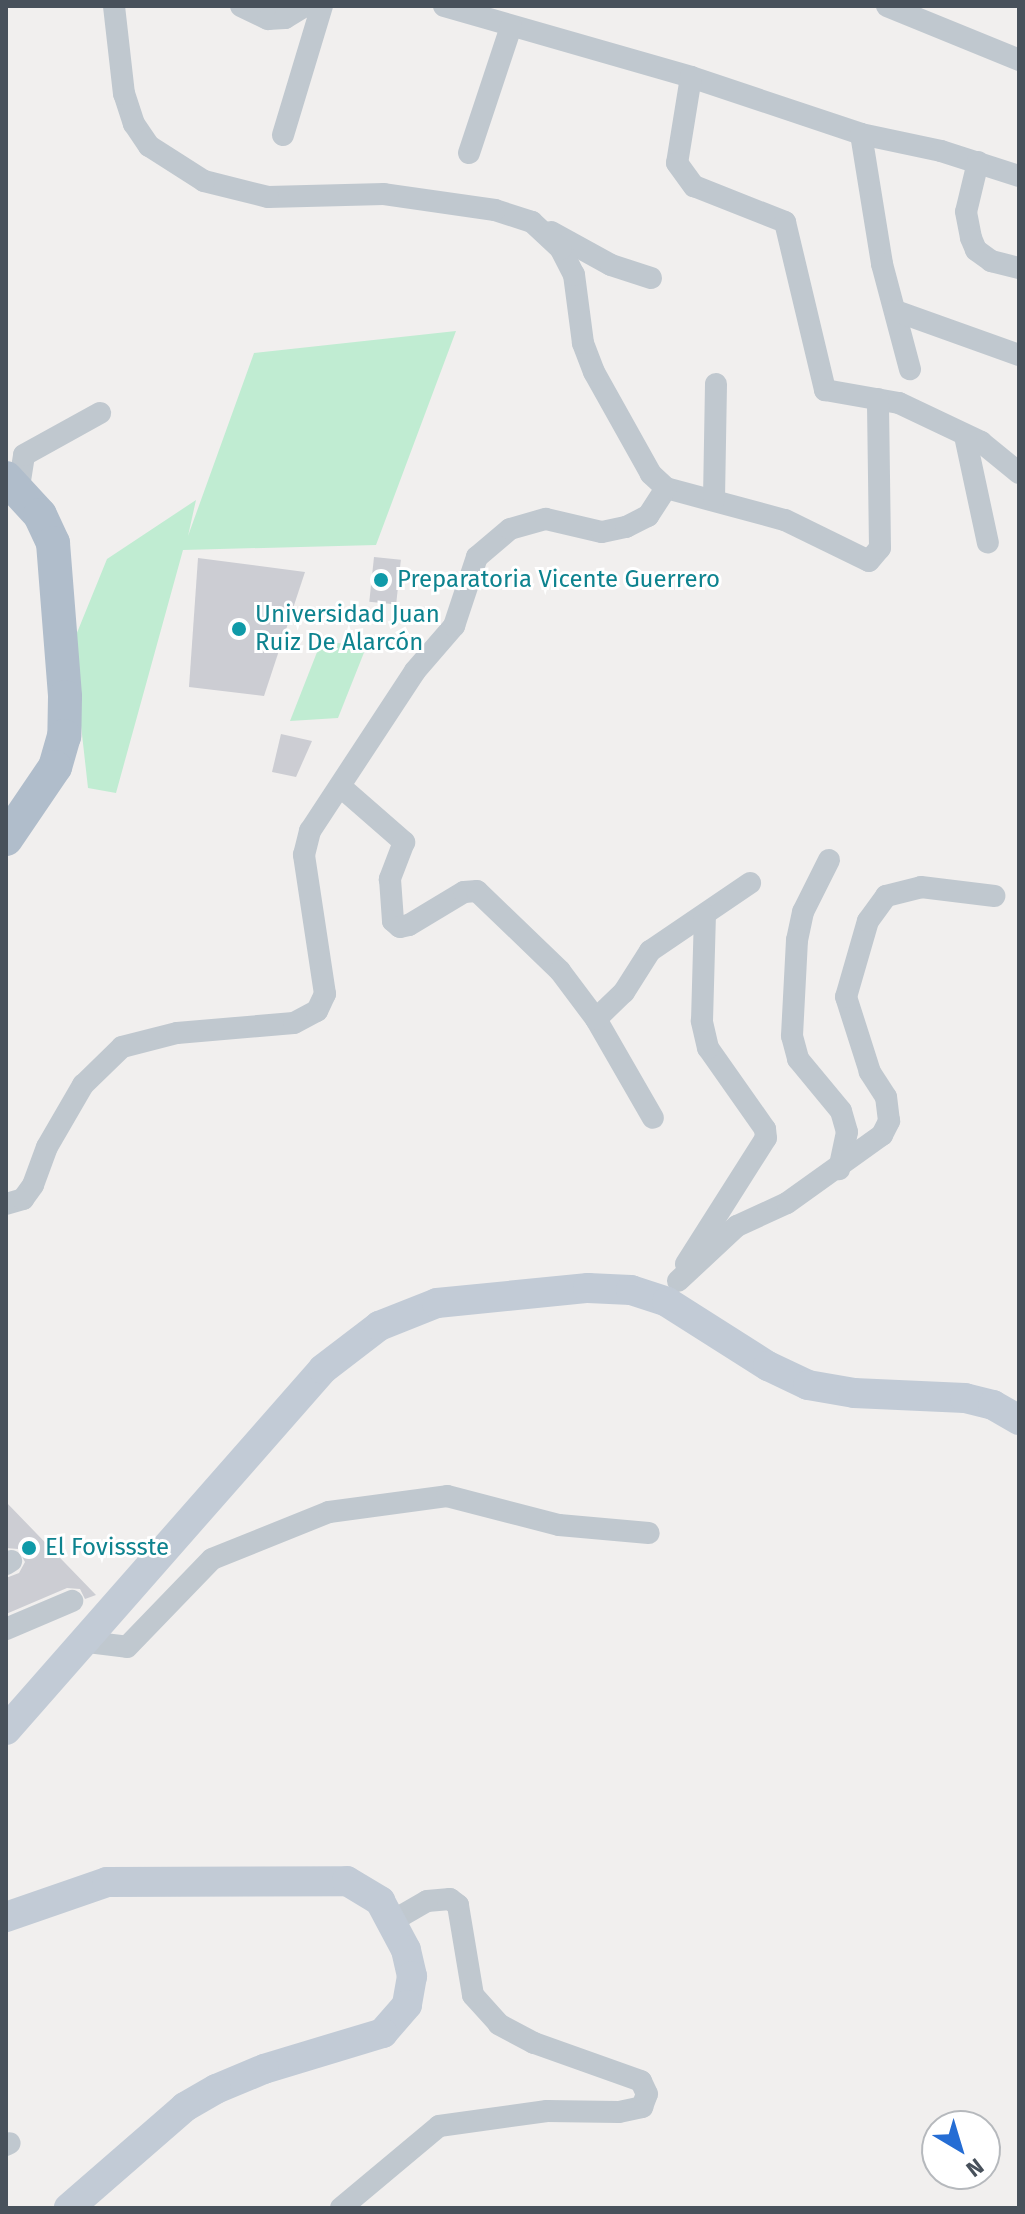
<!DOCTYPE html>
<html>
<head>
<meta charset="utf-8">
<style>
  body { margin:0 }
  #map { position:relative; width:1025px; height:2214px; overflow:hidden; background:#f1efee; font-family:"Fira Sans",sans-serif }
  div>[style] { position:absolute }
  .green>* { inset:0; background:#c0ecd2 }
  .building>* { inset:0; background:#cccdd3; transform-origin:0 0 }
  .street>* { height:22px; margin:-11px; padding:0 11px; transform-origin:11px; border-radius:11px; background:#c0c8cf }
  .secondary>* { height:30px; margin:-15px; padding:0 15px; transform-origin:15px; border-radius:15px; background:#c2cbd6 }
  .primary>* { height:34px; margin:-17px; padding:0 17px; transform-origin:17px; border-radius:17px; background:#b0bdcb }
  .dots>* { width:22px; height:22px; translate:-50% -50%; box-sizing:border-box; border:4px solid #fff; border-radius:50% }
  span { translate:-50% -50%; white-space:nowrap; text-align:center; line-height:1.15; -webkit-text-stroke:6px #fff; paint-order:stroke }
  .culture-label { font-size:24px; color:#0d838f }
  .left { translate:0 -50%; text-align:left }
  .frame { position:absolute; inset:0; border:8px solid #48515b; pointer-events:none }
  .north { position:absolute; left:921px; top:2110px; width:80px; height:80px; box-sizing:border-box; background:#fff; border:2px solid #b6b9bd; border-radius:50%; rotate:142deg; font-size:22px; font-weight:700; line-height:32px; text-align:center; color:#48515b }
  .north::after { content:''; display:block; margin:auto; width:28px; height:36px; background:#256dd4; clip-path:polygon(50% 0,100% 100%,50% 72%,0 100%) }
</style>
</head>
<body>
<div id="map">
  <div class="green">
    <i style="clip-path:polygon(456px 331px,376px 545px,183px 550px,116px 793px,88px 788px,72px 645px,107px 559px,196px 500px,188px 536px,254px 353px)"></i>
    <i style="clip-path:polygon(321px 642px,367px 645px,338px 718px,290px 721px)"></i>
  </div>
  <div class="building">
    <i style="left:374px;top:557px;width:27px;height:45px;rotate:6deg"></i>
    <i style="clip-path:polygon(198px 558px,305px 572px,264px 696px,189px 687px)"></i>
    <i style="clip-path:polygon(281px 734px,312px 741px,296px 777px,272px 772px)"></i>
    <i style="clip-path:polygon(6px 1502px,96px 1595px,85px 1599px,80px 1589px,67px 1588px,6px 1614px,6px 1578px,19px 1573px,25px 1562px,18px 1549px,6px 1548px)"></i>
  </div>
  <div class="street">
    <i style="left:241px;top:6px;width:30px;rotate:26deg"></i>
    <i style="left:268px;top:19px;width:17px;rotate:-3deg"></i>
    <i style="left:285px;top:18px;width:23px;rotate:-31deg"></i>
    <i style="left:444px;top:6px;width:257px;rotate:16deg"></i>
    <i style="left:691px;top:77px;width:179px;rotate:18.5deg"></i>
    <i style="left:861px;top:134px;width:82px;rotate:12deg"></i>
    <i style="left:941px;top:151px;width:82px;rotate:17.8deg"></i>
    <i style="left:887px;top:6px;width:143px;rotate:22.2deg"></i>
    <i style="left:691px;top:77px;width:87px;rotate:99.2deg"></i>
    <i style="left:677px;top:163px;width:29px;rotate:54deg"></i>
    <i style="left:694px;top:186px;width:98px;rotate:21.6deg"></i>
    <i style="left:785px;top:222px;width:173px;rotate:76.6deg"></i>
    <i style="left:825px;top:390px;width:75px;rotate:10deg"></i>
    <i style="left:899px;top:403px;width:91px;rotate:25.4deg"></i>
    <i style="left:981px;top:442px;width:49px;rotate:39.2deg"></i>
    <i style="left:861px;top:134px;width:132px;rotate:80.8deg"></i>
    <i style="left:882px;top:264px;width:109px;rotate:75.1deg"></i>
    <i style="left:283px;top:135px;width:135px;rotate:-73.2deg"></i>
    <i style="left:469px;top:153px;width:133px;rotate:-71.6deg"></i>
    <i style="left:978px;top:162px;width:51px;rotate:103.5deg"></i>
    <i style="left:966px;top:212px;width:26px;rotate:79deg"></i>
    <i style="left:971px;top:238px;width:13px;rotate:67deg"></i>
    <i style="left:976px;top:250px;width:19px;rotate:36deg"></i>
    <i style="left:991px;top:261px;width:29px;rotate:14deg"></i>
    <i style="left:551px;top:232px;width:68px;rotate:28.8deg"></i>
    <i style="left:611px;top:265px;width:42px;rotate:18deg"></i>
    <i style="left:896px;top:311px;width:131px;rotate:19.7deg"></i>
    <i style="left:965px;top:436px;width:109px;rotate:77.9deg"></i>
    <i style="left:19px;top:487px;width:32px;rotate:-81deg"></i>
    <i style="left:24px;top:455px;width:87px;rotate:-28.9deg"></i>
    <i style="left:666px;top:488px;width:123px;rotate:15.1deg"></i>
    <i style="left:785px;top:520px;width:93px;rotate:26deg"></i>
    <i style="left:869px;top:561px;width:17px;rotate:-50deg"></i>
    <i style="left:880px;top:548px;width:149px;rotate:-90.8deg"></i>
    <i style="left:714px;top:499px;width:115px;rotate:-89deg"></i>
    <i style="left:341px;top:787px;width:84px;rotate:41.1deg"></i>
    <i style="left:404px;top:842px;width:40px;rotate:111deg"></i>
    <i style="left:390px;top:879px;width:42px;rotate:85.9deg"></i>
    <i style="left:393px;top:921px;width:9px;rotate:41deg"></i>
    <i style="left:400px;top:927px;width:9px;rotate:-13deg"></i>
    <i style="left:409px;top:925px;width:64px;rotate:-31deg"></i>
    <i style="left:464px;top:892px;width:13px;rotate:-4deg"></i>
    <i style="left:477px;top:891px;width:115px;rotate:43.9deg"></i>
    <i style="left:560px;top:971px;width:60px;rotate:53.1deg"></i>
    <i style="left:596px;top:1019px;width:114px;rotate:60.1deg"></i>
    <i style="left:829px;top:860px;width:58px;rotate:116.6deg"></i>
    <i style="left:803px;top:912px;width:29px;rotate:102deg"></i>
    <i style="left:797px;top:940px;width:96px;rotate:93deg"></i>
    <i style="left:792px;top:1036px;width:24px;rotate:75deg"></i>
    <i style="left:798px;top:1059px;width:67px;rotate:50.4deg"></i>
    <i style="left:841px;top:1111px;width:22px;rotate:74deg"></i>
    <i style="left:847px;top:1132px;width:38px;rotate:102deg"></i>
    <i style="left:596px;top:1019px;width:39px;rotate:-44deg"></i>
    <i style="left:624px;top:992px;width:49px;rotate:-57.6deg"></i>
    <i style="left:650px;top:951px;width:121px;rotate:-34.2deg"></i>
    <i style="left:6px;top:1204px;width:18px;rotate:-16deg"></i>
    <i style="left:23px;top:1199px;width:17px;rotate:-54deg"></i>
    <i style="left:33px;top:1185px;width:40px;rotate:-69.8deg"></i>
    <i style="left:47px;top:1147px;width:72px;rotate:-59.9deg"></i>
    <i style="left:83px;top:1085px;width:54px;rotate:-44.3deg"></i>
    <i style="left:122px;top:1047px;width:57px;rotate:-14.3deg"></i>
    <i style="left:177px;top:1033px;width:117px;rotate:-4.9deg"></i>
    <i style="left:294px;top:1023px;width:26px;rotate:-28deg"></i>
    <i style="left:317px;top:1011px;width:19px;rotate:-65deg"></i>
    <i style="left:325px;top:994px;width:141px;rotate:-98.6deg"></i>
    <i style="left:304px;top:855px;width:25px;rotate:-76deg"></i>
    <i style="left:310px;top:831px;width:191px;rotate:-56.7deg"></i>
    <i style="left:415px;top:671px;width:60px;rotate:-49.1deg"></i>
    <i style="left:454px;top:626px;width:73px;rotate:-71.6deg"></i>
    <i style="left:477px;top:557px;width:43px;rotate:-40.3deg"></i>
    <i style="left:510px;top:529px;width:37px;rotate:-16deg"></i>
    <i style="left:546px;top:519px;width:57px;rotate:13.1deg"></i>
    <i style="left:602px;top:532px;width:25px;rotate:-12deg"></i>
    <i style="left:626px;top:527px;width:25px;rotate:-27deg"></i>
    <i style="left:648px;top:516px;width:33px;rotate:-57deg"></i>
    <i style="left:666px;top:488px;width:21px;rotate:-137deg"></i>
    <i style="left:651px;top:474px;width:117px;rotate:-119.2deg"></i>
    <i style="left:594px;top:372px;width:31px;rotate:-111deg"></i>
    <i style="left:583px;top:343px;width:69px;rotate:-97.5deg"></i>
    <i style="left:574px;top:275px;width:29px;rotate:-117deg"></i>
    <i style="left:561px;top:249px;width:40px;rotate:-137deg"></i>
    <i style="left:532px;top:222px;width:39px;rotate:-162deg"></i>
    <i style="left:495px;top:210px;width:112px;rotate:-171.8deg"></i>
    <i style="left:384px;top:194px;width:116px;rotate:178.5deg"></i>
    <i style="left:268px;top:197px;width:66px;rotate:-166deg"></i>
    <i style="left:204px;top:181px;width:65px;rotate:-147.5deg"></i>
    <i style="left:149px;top:146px;width:27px;rotate:-124deg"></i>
    <i style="left:134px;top:124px;width:32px;rotate:-108deg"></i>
    <i style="left:124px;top:94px;width:89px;rotate:-96.5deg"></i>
    <i style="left:686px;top:1264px;width:149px;rotate:-57.6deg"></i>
    <i style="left:766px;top:1138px;width:9px;rotate:-96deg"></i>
    <i style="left:765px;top:1129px;width:99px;rotate:-125.1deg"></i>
    <i style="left:708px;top:1048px;width:28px;rotate:-103deg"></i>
    <i style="left:702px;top:1021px;width:106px;rotate:-88.4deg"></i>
    <i style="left:678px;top:1281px;width:81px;rotate:-43deg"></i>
    <i style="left:737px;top:1226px;width:55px;rotate:-24.7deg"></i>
    <i style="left:787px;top:1203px;width:117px;rotate:-35.6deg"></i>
    <i style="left:882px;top:1135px;width:16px;rotate:-63deg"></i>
    <i style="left:889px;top:1121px;width:24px;rotate:-97deg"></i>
    <i style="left:886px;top:1097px;width:30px;rotate:-123deg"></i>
    <i style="left:870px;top:1072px;width:79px;rotate:-107.7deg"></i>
    <i style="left:846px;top:997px;width:79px;rotate:-73.9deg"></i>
    <i style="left:868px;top:921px;width:31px;rotate:-54deg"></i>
    <i style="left:886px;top:896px;width:36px;rotate:-14deg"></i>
    <i style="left:921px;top:887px;width:74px;rotate:7deg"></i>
    <i style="left:6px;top:1564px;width:6px;rotate:-31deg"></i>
    <i style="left:6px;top:1629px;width:72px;rotate:-23deg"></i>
    <i style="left:88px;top:1642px;width:39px;rotate:7deg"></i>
    <i style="left:127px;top:1647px;width:122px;rotate:-46deg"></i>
    <i style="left:212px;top:1559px;width:126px;rotate:-21.9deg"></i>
    <i style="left:329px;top:1512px;width:119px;rotate:-7.7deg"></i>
    <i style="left:447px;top:1496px;width:116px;rotate:14.5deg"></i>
    <i style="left:559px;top:1525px;width:90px;rotate:5.1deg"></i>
    <i style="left:6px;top:2145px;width:4px;rotate:-27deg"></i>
    <i style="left:341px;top:2208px;width:128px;rotate:-39.9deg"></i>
    <i style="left:439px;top:2126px;width:109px;rotate:-7.9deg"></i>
    <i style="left:547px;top:2111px;width:72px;rotate:0.8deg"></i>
    <i style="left:619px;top:2112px;width:24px;rotate:-12deg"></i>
    <i style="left:642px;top:2107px;width:14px;rotate:-69deg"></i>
    <i style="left:647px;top:2094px;width:14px;rotate:-115deg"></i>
    <i style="left:641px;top:2081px;width:114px;rotate:-160.4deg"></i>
    <i style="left:534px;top:2043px;width:40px;rotate:-152deg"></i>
    <i style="left:499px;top:2024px;width:39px;rotate:-132deg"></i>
    <i style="left:473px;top:1995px;width:91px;rotate:-99.5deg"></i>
    <i style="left:458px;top:1905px;width:10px;rotate:-143deg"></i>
    <i style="left:450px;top:1899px;width:23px;rotate:175deg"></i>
    <i style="left:427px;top:1901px;width:39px;rotate:150deg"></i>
  </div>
  <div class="secondary">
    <i style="left:6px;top:1730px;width:480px;rotate:-48.7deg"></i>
    <i style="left:323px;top:1369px;width:71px;rotate:-37.5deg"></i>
    <i style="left:379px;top:1326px;width:62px;rotate:-21.6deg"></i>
    <i style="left:437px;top:1303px;width:152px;rotate:-5.7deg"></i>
    <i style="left:588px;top:1288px;width:43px;rotate:2.7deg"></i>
    <i style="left:631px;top:1290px;width:38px;rotate:18deg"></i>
    <i style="left:667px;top:1302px;width:120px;rotate:32.4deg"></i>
    <i style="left:768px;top:1366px;width:44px;rotate:25.4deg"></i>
    <i style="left:808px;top:1385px;width:47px;rotate:9.9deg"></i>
    <i style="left:854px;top:1393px;width:111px;rotate:2.6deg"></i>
    <i style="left:965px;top:1398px;width:29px;rotate:14deg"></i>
    <i style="left:993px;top:1405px;width:30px;rotate:30deg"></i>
    <i style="left:6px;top:1917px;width:107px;rotate:-19.1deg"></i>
    <i style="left:107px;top:1882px;width:240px;rotate:-0.2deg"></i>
    <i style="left:347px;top:1881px;width:39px;rotate:31deg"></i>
    <i style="left:380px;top:1901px;width:55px;rotate:62deg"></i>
    <i style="left:406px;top:1950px;width:27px;rotate:77deg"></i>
    <i style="left:412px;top:1976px;width:29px;rotate:100deg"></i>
    <i style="left:407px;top:2005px;width:37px;rotate:131deg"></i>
    <i style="left:383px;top:2033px;width:124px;rotate:163.2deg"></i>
    <i style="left:264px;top:2069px;width:52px;rotate:157.4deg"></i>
    <i style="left:216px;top:2089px;width:36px;rotate:150deg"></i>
    <i style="left:185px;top:2107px;width:154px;rotate:139deg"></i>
  </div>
  <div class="primary">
    <i style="left:6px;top:478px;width:50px;rotate:47.4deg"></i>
    <i style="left:40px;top:515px;width:31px;rotate:65deg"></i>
    <i style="left:53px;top:543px;width:154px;rotate:85.5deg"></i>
    <i style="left:65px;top:697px;width:39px;rotate:91deg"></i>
    <i style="left:64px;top:736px;width:32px;rotate:106deg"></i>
    <i style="left:55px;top:767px;width:87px;rotate:124.2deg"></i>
  </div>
  <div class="dots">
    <i style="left:381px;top:580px;background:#0f9aa8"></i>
    <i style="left:239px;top:629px;background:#0f9aa8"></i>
    <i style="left:29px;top:1548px;background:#0f9aa8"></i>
  </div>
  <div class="culture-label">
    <span class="left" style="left:397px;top:580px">Preparatoria Vicente Guerrero</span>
    <span class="left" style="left:255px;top:629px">Universidad Juan<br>Ruiz De Alarcón</span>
    <span class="left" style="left:45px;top:1548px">El Fovissste</span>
  </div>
  <div class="frame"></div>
  <div class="north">N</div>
</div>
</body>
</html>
